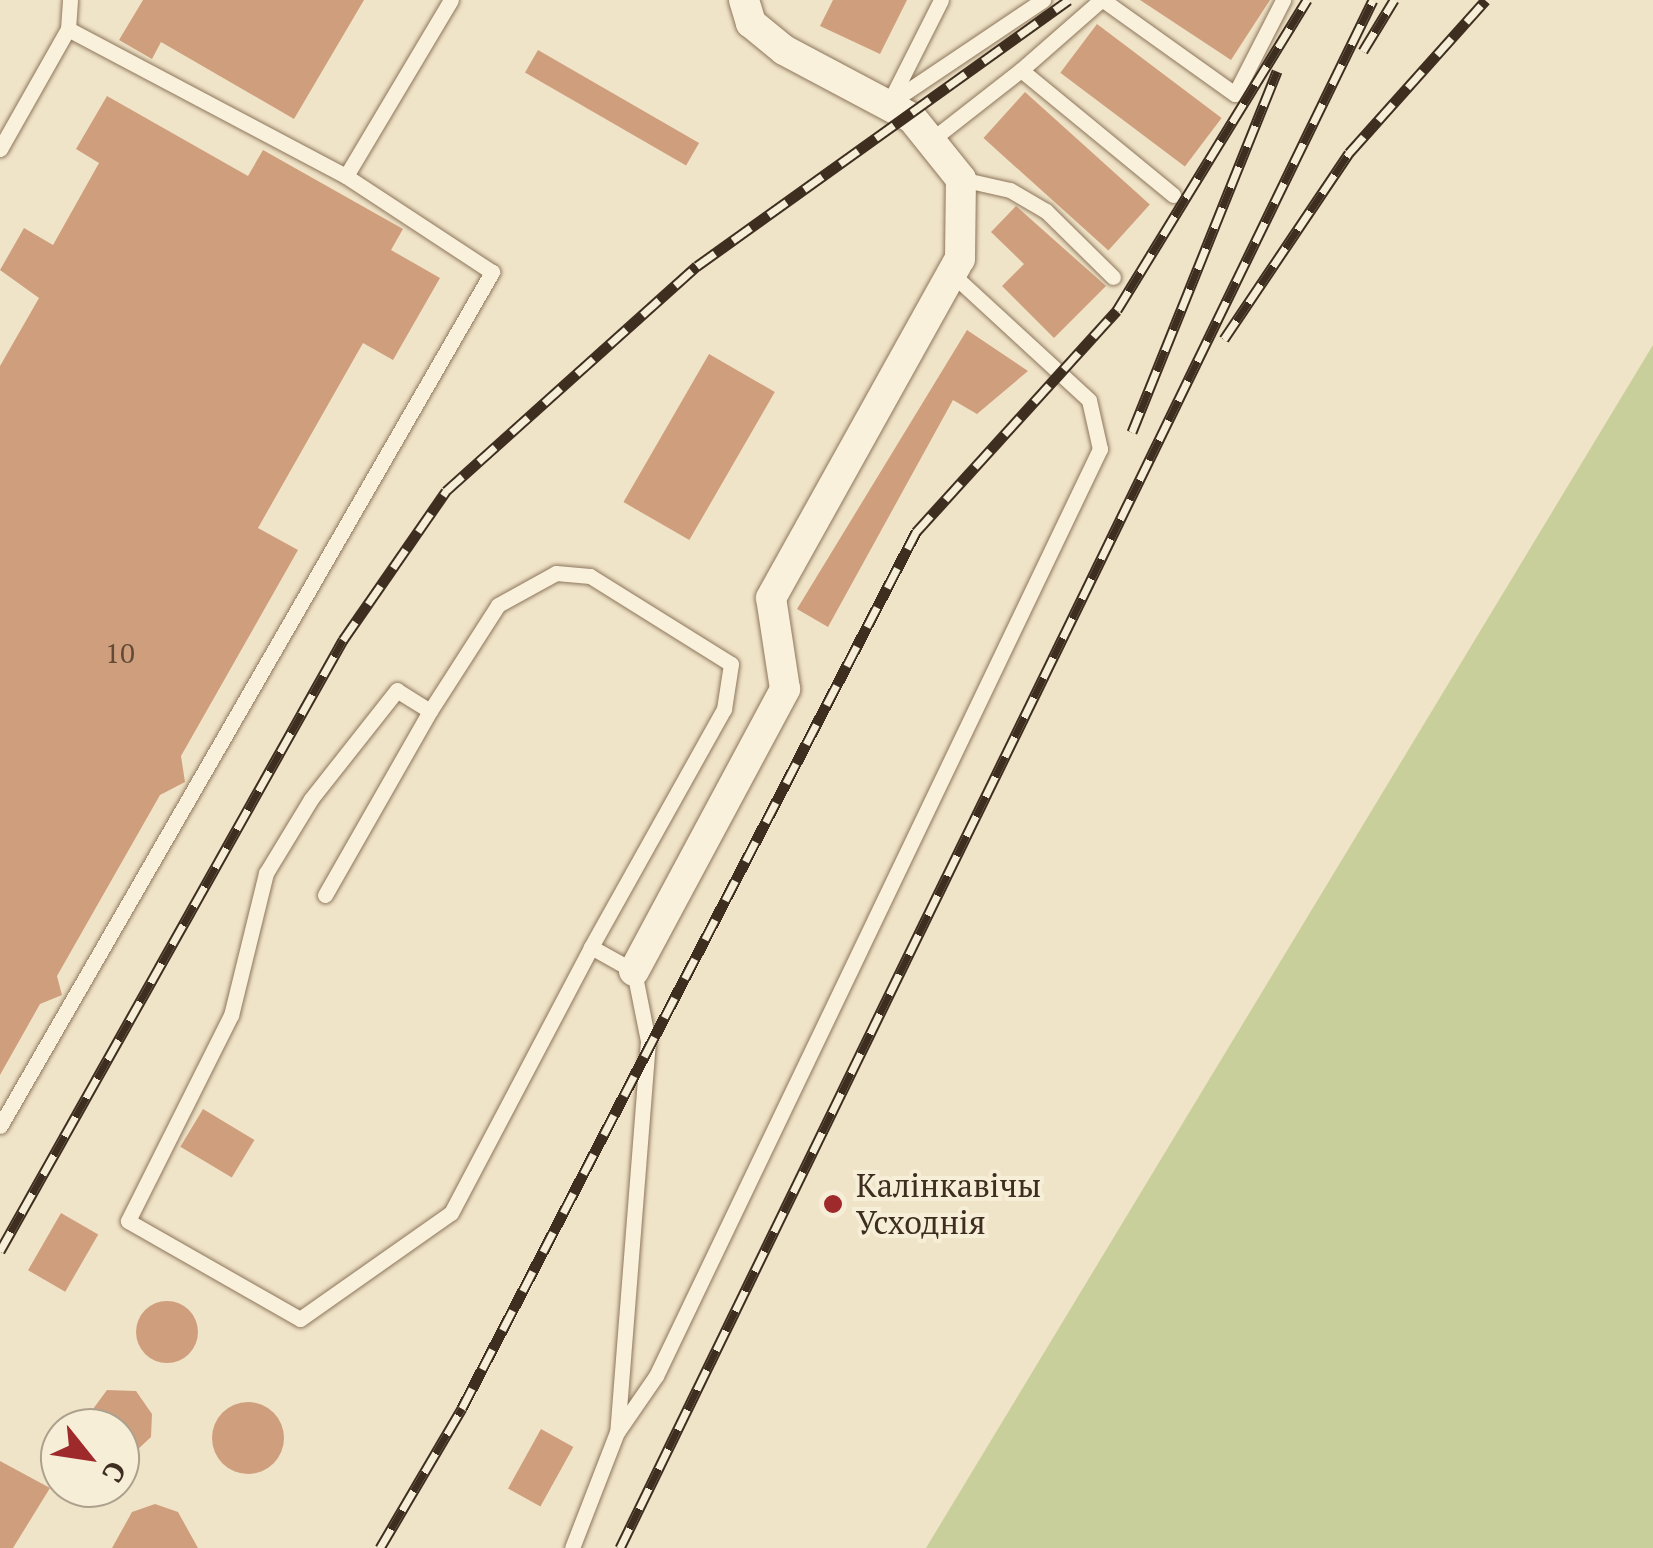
<!DOCTYPE html>
<html>
<head>
<meta charset="utf-8">
<style>
  body { margin:0 }
  #map { position:relative; width:1653px; height:1548px; overflow:hidden; background:#f0e4c8; font-family:"PT Serif",serif }
  div>[style] { position:absolute }
  .green>* { inset:0; background:#c9cf9b }
  .building>* { inset:0; background:#cf9f7d; transform-origin:0 0 }
  .round { border-radius:50% }
  .roads { filter:drop-shadow(0 0 2px #8d765c) drop-shadow(0 0 2px #8d765c) }
  .lane>* { height:15px; margin:-7.5px; padding:0 7.5px; transform-origin:7.5px; border-radius:7.5px; background:#faf1dc }
  .street>* { height:30px; margin:-15px; padding:0 15px; transform-origin:15px; border-radius:15px; background:#faf1dc }
  .rail>* { height:11px; margin-top:-5.5px; transform-origin:0; background:repeating-linear-gradient(90deg,#f7eed8 0 22px,#3d2e20 0 44px); box-sizing:border-box; border-block:2px solid #3d2e20 }
  .dots>* { width:28px; height:28px; translate:-50% -50%; box-sizing:border-box; border:5px solid #f7eed8; border-radius:50% }
  span { translate:-50% -50%; white-space:nowrap; text-align:center; line-height:1.15; -webkit-text-stroke:8px #f7eed8; paint-order:stroke }
  .number-label { font-size:28px; color:#624a37 }
  .number-label span { -webkit-text-stroke-width:0 }
  .poi-label { font-size:32px; color:#3d2e20 }
  .left { translate:0 -50%; text-align:left }
  .north { position:absolute; left:40px; top:1408px; width:100px; height:100px; box-sizing:border-box; background:#f7eed8; border:2px solid #ada18e; border-radius:50%; rotate:120deg; font-size:28px; font-weight:700; line-height:40px; text-align:center; color:#3d2e20 }
  .north::after { content:''; display:block; margin:auto; width:35px; height:45px; background:#9e2a2b; clip-path:polygon(50% 0,100% 100%,50% 72%,0 100%) }
</style>
</head>
<body>
<div id="map">
  <div class="green">
    <i style="clip-path:polygon(1653px 345px,1653px 1548px,926px 1548px)"></i>
  </div>
  <div class="building">
    <i style="clip-path:polygon(143px 0,364px 0,294px 119px,161px 42px,152px 59px,119px 40px)"></i>
    <i style="clip-path:polygon(833px 0,907px 0,880px 54px,820px 26px)"></i>
    <i style="clip-path:polygon(1140px 0,1270px 0,1231px 60px)"></i>
    <i style="left:1097px;top:24px;width:156px;height:61px;rotate:37deg"></i>
    <i style="left:538px;top:50px;width:186px;height:26px;rotate:30deg"></i>
    <i style="left:1025px;top:92px;width:168px;height:62px;rotate:42deg"></i>
    <i style="clip-path:polygon(107px 96px,248px 176px,263px 150px,403px 229px,391px 250px,440px 278px,393px 360px,363px 343px,258px 528px,298px 550px,181px 756px,185px 782px,160px 795px,57px 976px,62px 995px,40px 1004px,0 1075px,0 366px,39px 298px,0 270px,24px 228px,53px 245px,99px 163px,76px 149px)"></i>
    <i style="clip-path:polygon(1016px 206px,1106px 286px,1054px 338px,1002px 286px,1024px 264px,991px 232px)"></i>
    <i style="clip-path:polygon(967px 330px,1028px 371px,977px 414px,953px 400px,828px 627px,797px 609px)"></i>
    <i style="left:709px;top:354px;width:76px;height:171px;rotate:30deg"></i>
    <i style="left:203px;top:1109px;width:60px;height:44px;rotate:31deg"></i>
    <i style="left:61px;top:1213px;width:43px;height:66px;rotate:30deg"></i>
    <i class="round" style="left:136px;top:1301px;width:62px;height:62px"></i>
    <i style="clip-path:polygon(107px 1390px,136px 1391px,152px 1414px,151px 1437px,120px 1466px,120px 1428px,79px 1428px)"></i>
    <i class="round" style="left:212px;top:1402px;width:72px;height:72px"></i>
    <i style="left:541px;top:1429px;width:37px;height:68px;rotate:29deg"></i>
    <i style="clip-path:polygon(0 1461px,50px 1488px,13px 1548px,0 1548px)"></i>
    <i style="clip-path:polygon(155px 1504px,178px 1512px,198px 1548px,112px 1548px,132px 1512px)"></i>
  </div>
  <div class="roads">
    <div class="lane">
      <i style="left:1103px;top:0;width:162px;rotate:35.5deg"></i>
      <i style="left:1235px;top:94px;width:106px;rotate:-62.9deg"></i>
      <i style="left:68px;top:29px;width:314px;rotate:27.9deg"></i>
      <i style="left:1021px;top:70px;width:106px;rotate:-41.2deg"></i>
      <i style="left:890px;top:101px;width:113px;rotate:-63.2deg"></i>
      <i style="left:888px;top:104px;width:187px;rotate:-33.9deg"></i>
      <i style="left:930px;top:141px;width:115px;rotate:-38deg"></i>
      <i style="left:1021px;top:70px;width:197px;rotate:39.4deg"></i>
      <i style="left:0;top:149px;width:138px;rotate:-60.5deg"></i>
      <i style="left:68px;top:29px;width:29px;rotate:-86deg"></i>
      <i style="left:961px;top:179px;width:50px;rotate:12.7deg"></i>
      <i style="left:1010px;top:190px;width:42px;rotate:30.3deg"></i>
      <i style="left:1046px;top:211px;width:94px;rotate:44.6deg"></i>
      <i style="left:430px;top:711px;width:126px;rotate:-57.3deg"></i>
      <i style="left:498px;top:605px;width:66px;rotate:-28.9deg"></i>
      <i style="left:556px;top:573px;width:34px;rotate:5deg"></i>
      <i style="left:590px;top:576px;width:166px;rotate:32deg"></i>
      <i style="left:731px;top:664px;width:46px;rotate:98.8deg"></i>
      <i style="left:724px;top:709px;width:273px;rotate:119.2deg"></i>
      <i style="left:325px;top:895px;width:212px;rotate:-60.3deg"></i>
      <i style="left:430px;top:711px;width:39px;rotate:-148deg"></i>
      <i style="left:397px;top:690px;width:139px;rotate:128.3deg"></i>
      <i style="left:311px;top:799px;width:87px;rotate:121.3deg"></i>
      <i style="left:266px;top:873px;width:146px;rotate:103.8deg"></i>
      <i style="left:231px;top:1015px;width:230px;rotate:116.6deg"></i>
      <i style="left:128px;top:1221px;width:198px;rotate:29.7deg"></i>
      <i style="left:300px;top:1319px;width:184px;rotate:-35.1deg"></i>
      <i style="left:451px;top:1213px;width:301px;rotate:-62.2deg"></i>
      <i style="left:591px;top:947px;width:49px;rotate:29.2deg"></i>
      <i style="left:634px;top:971px;width:71px;rotate:78.7deg"></i>
      <i style="left:648px;top:1041px;width:392px;rotate:94.5deg"></i>
      <i style="left:617px;top:1432px;width:124px;rotate:111.2deg"></i>
      <i style="left:0;top:1126px;width:986px;rotate:-60.05deg"></i>
      <i style="left:492px;top:272px;width:175px;rotate:-146.7deg"></i>
      <i style="left:346px;top:176px;width:205px;rotate:-59.2deg"></i>
      <i style="left:618px;top:1431px;width:67px;rotate:-55.4deg"></i>
      <i style="left:656px;top:1376px;width:1028px;rotate:-64.41deg"></i>
      <i style="left:1100px;top:449px;width:50px;rotate:-102.7deg"></i>
      <i style="left:1089px;top:400px;width:186px;rotate:-137.4deg"></i>
    </div>
    <div class="street">
      <i style="left:634px;top:971px;width:320px;rotate:-61.8deg"></i>
      <i style="left:785px;top:689px;width:92px;rotate:-98.7deg"></i>
      <i style="left:771px;top:598px;width:388px;rotate:-60.9deg"></i>
      <i style="left:960px;top:259px;width:80px;rotate:-89.3deg"></i>
      <i style="left:961px;top:179px;width:78px;rotate:-128.8deg"></i>
      <i style="left:912px;top:118px;width:145px;rotate:-152deg"></i>
      <i style="left:784px;top:50px;width:43px;rotate:-140.7deg"></i>
      <i style="left:751px;top:23px;width:24px;rotate:-107deg"></i>
    </div>
  </div>
  <div class="rail">
    <i style="left:1363px;top:51px;width:60px;rotate:-58.7deg"></i>
    <i style="left:1224px;top:339px;width:224px;rotate:-56.1deg"></i>
    <i style="left:1349px;top:153px;width:205px;rotate:-48.2deg"></i>
    <i style="left:1132px;top:432px;width:389px;rotate:-68.1deg"></i>
    <i style="left:0;top:1251px;width:701px;rotate:-60.69deg"></i>
    <i style="left:343px;top:640px;width:181px;rotate:-55.3deg"></i>
    <i style="left:446px;top:491px;width:337px;rotate:-41.9deg"></i>
    <i style="left:697px;top:266px;width:457px;rotate:-35.6deg"></i>
    <i style="left:380px;top:1548px;width:162px;rotate:-59.6deg"></i>
    <i style="left:462px;top:1408px;width:987px;rotate:-62.6deg"></i>
    <i style="left:916px;top:532px;width:299px;rotate:-47.8deg"></i>
    <i style="left:1117px;top:310px;width:364px;rotate:-58.5deg"></i>
    <i style="left:620px;top:1548px;width:1721px;rotate:-64.06deg"></i>
  </div>
  <div class="dots">
    <i style="left:833px;top:1204px;background:#9e2a2b"></i>
  </div>
  <div class="number-label">
    <span style="left:120px;top:653px">10</span>
  </div>
  <div class="poi-label">
    <span class="left" style="left:856px;top:1204px">Калінкавічы<br>Усходнія</span>
  </div>
  <div class="north">С</div>
</div>
</body>
</html>
